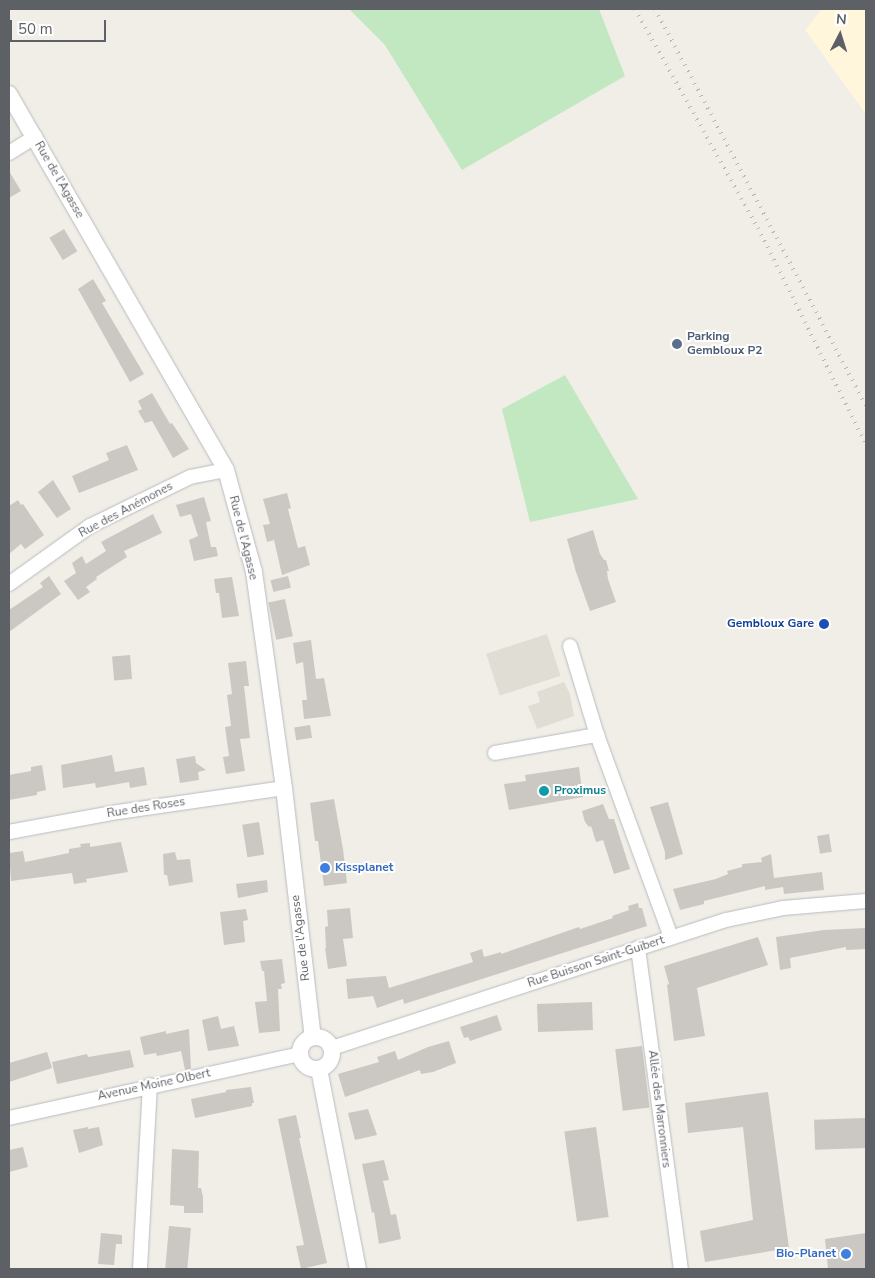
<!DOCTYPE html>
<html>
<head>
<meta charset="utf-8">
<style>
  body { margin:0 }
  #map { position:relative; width:875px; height:1278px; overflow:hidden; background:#f0eee6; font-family:"Nunito Sans",sans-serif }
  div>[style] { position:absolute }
  .commercial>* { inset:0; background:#fff6dc }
  .education>* { inset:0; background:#e0ddd4; transform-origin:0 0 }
  .green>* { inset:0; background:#c2e8c2 }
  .building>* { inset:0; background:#cbc8c3; transform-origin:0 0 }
  .roads { filter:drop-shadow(0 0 1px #b8bbc0) drop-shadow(0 0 1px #b8bbc0) }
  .minor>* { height:14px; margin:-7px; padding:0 7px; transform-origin:7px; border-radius:7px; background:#fff }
  .tertiary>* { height:16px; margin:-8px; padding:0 8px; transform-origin:8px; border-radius:8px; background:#fff }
  .tertiary>.ring { margin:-8px; padding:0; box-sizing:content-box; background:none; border:16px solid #fff; border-radius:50% }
  .rail>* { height:4px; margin-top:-2px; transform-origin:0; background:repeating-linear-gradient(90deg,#b6b7b7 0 1px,transparent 0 7px) }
  .dots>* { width:14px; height:14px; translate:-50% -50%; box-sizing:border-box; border:2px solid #fff; border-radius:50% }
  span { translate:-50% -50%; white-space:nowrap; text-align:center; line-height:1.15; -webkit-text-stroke:4px #fff; paint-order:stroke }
  .street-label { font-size:12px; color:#5d6166 }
  .service-label { font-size:12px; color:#4e5e75; font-weight:700 }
  .left { translate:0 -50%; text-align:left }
  .transit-label { font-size:12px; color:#164399; font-weight:700 }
  .right { translate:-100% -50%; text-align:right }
  .culture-label { font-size:12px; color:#0d838f; font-weight:700 }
  .shop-label { font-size:12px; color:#366cbe; font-weight:700 }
  .frame { position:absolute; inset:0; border:10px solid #5d6166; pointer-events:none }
  .north { position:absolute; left:815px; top:10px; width:50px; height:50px; -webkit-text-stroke:4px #fff; paint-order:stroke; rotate:5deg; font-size:14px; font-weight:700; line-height:20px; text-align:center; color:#5d6166 }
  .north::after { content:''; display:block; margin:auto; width:18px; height:22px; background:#5d6166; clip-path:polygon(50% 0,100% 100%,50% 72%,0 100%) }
  .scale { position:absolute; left:10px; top:20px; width:96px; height:22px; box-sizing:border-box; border:2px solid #5d6166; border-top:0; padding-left:6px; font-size:15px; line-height:18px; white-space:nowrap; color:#5d6166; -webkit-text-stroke:4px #fff; paint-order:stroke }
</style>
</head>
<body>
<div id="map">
  <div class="commercial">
    <i style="clip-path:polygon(822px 9px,866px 9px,866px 114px,805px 30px)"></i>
  </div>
  <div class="education">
    <i style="left:547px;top:634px;width:44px;height:64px;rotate:72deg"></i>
    <i style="clip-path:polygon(564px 682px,570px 694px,574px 716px,537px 729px,528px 706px,540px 702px,537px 692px)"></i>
  </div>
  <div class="green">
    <i style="clip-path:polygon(349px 9px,599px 9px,625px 76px,462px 170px,385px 45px)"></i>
    <i style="clip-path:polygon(565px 375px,638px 499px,530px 522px,502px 409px)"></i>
  </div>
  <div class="building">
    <i style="clip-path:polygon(9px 171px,21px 191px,9px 198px)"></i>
    <i style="left:64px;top:229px;width:26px;height:17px;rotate:59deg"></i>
    <i style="clip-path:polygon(93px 279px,106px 301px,102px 303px,144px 374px,130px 382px,78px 289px)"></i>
    <i style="clip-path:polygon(152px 393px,170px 424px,172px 423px,189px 449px,173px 458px,152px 421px,145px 423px,138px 411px,142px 409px,138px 401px)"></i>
    <i style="clip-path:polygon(127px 445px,138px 470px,79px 493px,72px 476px,109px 460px,106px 453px)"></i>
    <i style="clip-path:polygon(53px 480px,71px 509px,57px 518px,38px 492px)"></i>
    <i style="clip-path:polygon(287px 493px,291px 508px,288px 509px,298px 548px,305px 546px,310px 565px,282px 575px,274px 540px,267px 542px,263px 525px,270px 524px,263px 499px)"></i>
    <i style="clip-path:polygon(204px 497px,211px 521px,206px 522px,211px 547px,216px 547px,218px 556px,194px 561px,189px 540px,198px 536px,191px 514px,180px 517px,176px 505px)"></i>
    <i style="clip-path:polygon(18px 500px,21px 505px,23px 504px,44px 535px,25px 549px,21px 544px,9px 554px,9px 506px)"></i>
    <i style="clip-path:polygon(153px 514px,162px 533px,124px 551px,127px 557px,96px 577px,97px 579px,86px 587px,90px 592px,78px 600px,64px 581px,76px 573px,72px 563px,82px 556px,86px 564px,106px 551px,101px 542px)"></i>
    <i style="clip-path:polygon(593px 530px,600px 554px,604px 560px,606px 560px,609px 571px,607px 571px,608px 579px,616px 602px,590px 611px,576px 572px,567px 539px)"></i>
    <i style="clip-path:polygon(49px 576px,61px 594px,9px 632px,9px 610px,43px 587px,40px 583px)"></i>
    <i style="left:288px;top:576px;width:12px;height:18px;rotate:76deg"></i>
    <i style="clip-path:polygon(232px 577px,239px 616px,222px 618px,219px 593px,216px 593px,214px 579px)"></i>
    <i style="left:285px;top:599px;width:38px;height:17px;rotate:78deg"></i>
    <i style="clip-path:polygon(311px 640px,316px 679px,324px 678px,331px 716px,304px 719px,302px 700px,307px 700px,303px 662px,296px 664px,293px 643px)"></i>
    <i style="left:130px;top:655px;width:24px;height:18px;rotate:85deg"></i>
    <i style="clip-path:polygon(246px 661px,249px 686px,244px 686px,250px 738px,240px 739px,245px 771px,226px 774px,223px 757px,229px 756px,225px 727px,231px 726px,227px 695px,232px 694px,228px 663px)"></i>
    <i style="left:310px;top:725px;width:13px;height:16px;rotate:81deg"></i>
    <i style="clip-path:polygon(112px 755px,115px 772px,144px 767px,147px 785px,130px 788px,129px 782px,96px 788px,95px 783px,63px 788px,61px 765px)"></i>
    <i style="clip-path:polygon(195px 756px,196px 763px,206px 770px,198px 772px,199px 780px,180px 783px,176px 759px)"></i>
    <i style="clip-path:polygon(42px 765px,46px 790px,37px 792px,37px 795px,9px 800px,9px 775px,31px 771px,31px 767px)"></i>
    <i style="clip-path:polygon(579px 767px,583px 797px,509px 810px,504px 784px,526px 781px,525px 775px)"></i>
    <i style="clip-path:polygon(334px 799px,343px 849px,347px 883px,324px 886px,318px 841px,315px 841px,310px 803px)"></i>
    <i style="clip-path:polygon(668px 802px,683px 854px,665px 860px,665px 852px,650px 807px)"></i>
    <i style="clip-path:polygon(603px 804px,609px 819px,614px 819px,630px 869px,614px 874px,603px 840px,596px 842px,591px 826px,589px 827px,585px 822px,582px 811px)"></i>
    <i style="left:259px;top:822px;width:33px;height:17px;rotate:81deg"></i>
    <i style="left:829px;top:834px;width:18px;height:12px;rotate:81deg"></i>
    <i style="clip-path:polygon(121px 842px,128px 872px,86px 879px,87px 882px,74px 884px,72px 873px,11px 881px,9px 853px,23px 851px,25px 862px,69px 853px,69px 849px,81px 847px,80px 844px,90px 843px,90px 847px)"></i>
    <i style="clip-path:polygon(175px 852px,177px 860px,190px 859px,193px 882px,169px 886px,167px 875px,164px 875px,163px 854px)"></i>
    <i style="clip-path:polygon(771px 854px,774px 878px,822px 872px,824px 890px,784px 894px,783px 887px,765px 890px,765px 886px,704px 901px,704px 904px,680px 910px,673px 889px,716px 879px,728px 874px,727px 871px,742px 867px,742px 864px,762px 862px,761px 858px)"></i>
    <i style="clip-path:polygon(267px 880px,268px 892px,238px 898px,236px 884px)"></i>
    <i style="clip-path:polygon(638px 903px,639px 908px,642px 908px,647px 926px,404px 1004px,403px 999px,377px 1008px,373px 996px,348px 999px,346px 979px,386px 976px,389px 988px,473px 962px,470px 953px,482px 949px,484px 957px,501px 952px,501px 954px,579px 927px,580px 929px,613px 918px,612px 916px,629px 910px,628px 906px)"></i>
    <i style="clip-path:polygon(350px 908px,353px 938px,343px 939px,347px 966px,328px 969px,325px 948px,326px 948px,325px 927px,328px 926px,327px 910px)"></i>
    <i style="clip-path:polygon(246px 909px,248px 920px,243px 921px,245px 942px,224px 945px,220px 912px)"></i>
    <i style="clip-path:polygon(866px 928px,866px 949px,846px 950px,846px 947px,790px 958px,791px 968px,780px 970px,776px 937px,824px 930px)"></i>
    <i style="clip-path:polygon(758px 937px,768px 965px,697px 988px,705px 1036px,674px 1041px,667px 985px,669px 984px,664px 966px)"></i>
    <i style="clip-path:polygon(282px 959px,285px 983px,281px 984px,282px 989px,278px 989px,280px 1031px,259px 1033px,255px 1002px,267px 1001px,264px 971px,262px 971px,260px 961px)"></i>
    <i style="left:592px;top:1002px;width:28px;height:55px;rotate:88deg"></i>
    <i style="clip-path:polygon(497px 1015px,502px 1030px,470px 1041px,468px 1037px,464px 1038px,460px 1027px)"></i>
    <i style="clip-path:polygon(218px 1016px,221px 1029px,234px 1026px,239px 1046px,208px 1051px,202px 1020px)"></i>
    <i style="clip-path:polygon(189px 1029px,191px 1069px,185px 1070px,181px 1051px,157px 1056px,156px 1053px,144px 1055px,140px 1037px,166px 1031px,166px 1034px)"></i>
    <i style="clip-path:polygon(449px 1041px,456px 1063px,433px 1072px,421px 1074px,420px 1070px,345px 1097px,338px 1074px,379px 1062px,377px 1057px,395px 1051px,398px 1060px,428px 1047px)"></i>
    <i style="left:642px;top:1046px;width:62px;height:27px;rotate:83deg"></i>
    <i style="clip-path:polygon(130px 1050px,134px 1067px,57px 1084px,52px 1062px,87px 1054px,88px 1057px)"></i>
    <i style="clip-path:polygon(47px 1052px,52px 1068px,9px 1082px,9px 1063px)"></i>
    <i style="clip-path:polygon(251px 1087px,254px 1103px,252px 1103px,252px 1106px,195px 1118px,191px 1099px,226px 1092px,226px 1090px)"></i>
    <i style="clip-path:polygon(768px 1092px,789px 1248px,705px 1262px,700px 1231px,753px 1220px,743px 1127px,688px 1133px,685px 1103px)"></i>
    <i style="clip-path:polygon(368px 1109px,377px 1135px,355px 1140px,348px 1113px)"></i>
    <i style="clip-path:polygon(296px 1115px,301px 1138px,299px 1138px,327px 1263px,301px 1269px,296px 1246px,304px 1245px,278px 1119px)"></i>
    <i style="left:865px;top:1118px;width:30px;height:51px;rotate:88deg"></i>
    <i style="clip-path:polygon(88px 1127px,88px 1129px,99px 1127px,103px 1145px,79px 1153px,73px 1130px)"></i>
    <i style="left:596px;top:1127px;width:91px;height:32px;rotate:82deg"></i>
    <i style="clip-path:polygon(23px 1147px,28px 1167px,9px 1172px,9px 1150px)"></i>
    <i style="clip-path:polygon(172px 1149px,199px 1151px,198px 1188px,201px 1188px,203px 1197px,203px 1213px,184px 1213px,184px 1206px,170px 1205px)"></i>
    <i style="clip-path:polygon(384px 1160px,389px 1180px,383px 1181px,391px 1215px,396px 1214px,401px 1239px,379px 1244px,374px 1212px,372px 1213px,362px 1164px)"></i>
    <i style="left:169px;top:1226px;width:22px;height:43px;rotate:5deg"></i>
    <i style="clip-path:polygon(101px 1233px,122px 1235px,122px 1244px,116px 1244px,114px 1265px,98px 1264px)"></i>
    <i style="clip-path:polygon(866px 1233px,866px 1269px,828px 1269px,825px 1239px)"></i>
  </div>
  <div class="roads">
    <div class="minor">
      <i style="left:9px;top:153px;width:31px;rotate:-32deg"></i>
      <i style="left:9px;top:584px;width:100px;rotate:-35.6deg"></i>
      <i style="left:90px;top:526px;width:111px;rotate:-26.1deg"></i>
      <i style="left:190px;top:477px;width:37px;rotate:-11deg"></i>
      <i style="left:570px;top:646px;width:93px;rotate:73.1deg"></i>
      <i style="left:597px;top:735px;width:215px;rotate:69.9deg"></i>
      <i style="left:495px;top:753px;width:104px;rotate:-10deg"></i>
      <i style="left:9px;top:832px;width:111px;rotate:-10.4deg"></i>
      <i style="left:118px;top:812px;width:168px;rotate:-8.2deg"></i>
      <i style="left:638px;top:948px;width:324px;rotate:82.4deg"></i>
      <i style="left:332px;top:1048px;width:414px;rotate:-18deg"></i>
      <i style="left:726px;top:920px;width:58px;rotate:-11.9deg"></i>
      <i style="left:783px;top:908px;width:83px;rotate:-4.8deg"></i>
      <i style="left:9px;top:1118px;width:298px;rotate:-12.4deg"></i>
      <i style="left:140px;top:1269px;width:184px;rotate:-86.9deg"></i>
    </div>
    <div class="tertiary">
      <i style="left:9px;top:94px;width:434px;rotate:60deg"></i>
      <i style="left:226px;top:470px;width:106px;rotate:74.6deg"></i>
      <i style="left:254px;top:572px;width:218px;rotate:82.1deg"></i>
      <i style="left:284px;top:788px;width:251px;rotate:83.4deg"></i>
      <i class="ring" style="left:300px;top:1037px;width:16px;height:16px"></i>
      <i style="left:319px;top:1069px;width:204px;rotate:79deg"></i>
    </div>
  </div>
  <div class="rail">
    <i style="left:635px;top:9px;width:251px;rotate:60.7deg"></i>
    <i style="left:758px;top:228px;width:242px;rotate:63.5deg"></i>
    <i style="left:655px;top:9px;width:450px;rotate:62deg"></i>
  </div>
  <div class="dots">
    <i style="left:677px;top:344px;background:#5c6f8a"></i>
    <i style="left:824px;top:624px;background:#1a4fb4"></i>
    <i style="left:544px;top:791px;background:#0f9aa8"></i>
    <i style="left:325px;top:868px;background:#3f7fe0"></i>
    <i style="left:846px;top:1254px;background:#3f7fe0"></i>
  </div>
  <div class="street-label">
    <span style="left:59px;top:180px;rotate:60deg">Rue de l'Agasse</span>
    <span style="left:126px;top:510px;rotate:-28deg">Rue des Anémones</span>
    <span style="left:243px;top:538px;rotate:76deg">Rue de l'Agasse</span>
    <span style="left:146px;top:808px;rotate:-9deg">Rue des Roses</span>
    <span style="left:301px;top:938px;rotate:-97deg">Rue de l'Agasse</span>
    <span style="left:596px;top:962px;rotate:-18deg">Rue Buisson Saint-Guibert</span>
    <span style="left:154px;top:1085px;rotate:-12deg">Avenue Moine Olbert</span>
    <span style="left:659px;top:1109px;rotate:83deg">Allée des Marronniers</span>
  </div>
  <div class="service-label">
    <span class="left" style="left:687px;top:344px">Parking<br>Gembloux P2</span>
  </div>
  <div class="transit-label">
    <span class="right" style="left:814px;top:624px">Gembloux Gare</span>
  </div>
  <div class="culture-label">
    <span class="left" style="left:554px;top:791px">Proximus</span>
  </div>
  <div class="shop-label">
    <span class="left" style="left:335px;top:868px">Kissplanet</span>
    <span class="right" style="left:836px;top:1254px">Bio-Planet</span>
  </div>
  <div class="frame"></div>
  <div class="north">N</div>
  <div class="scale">50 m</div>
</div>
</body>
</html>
